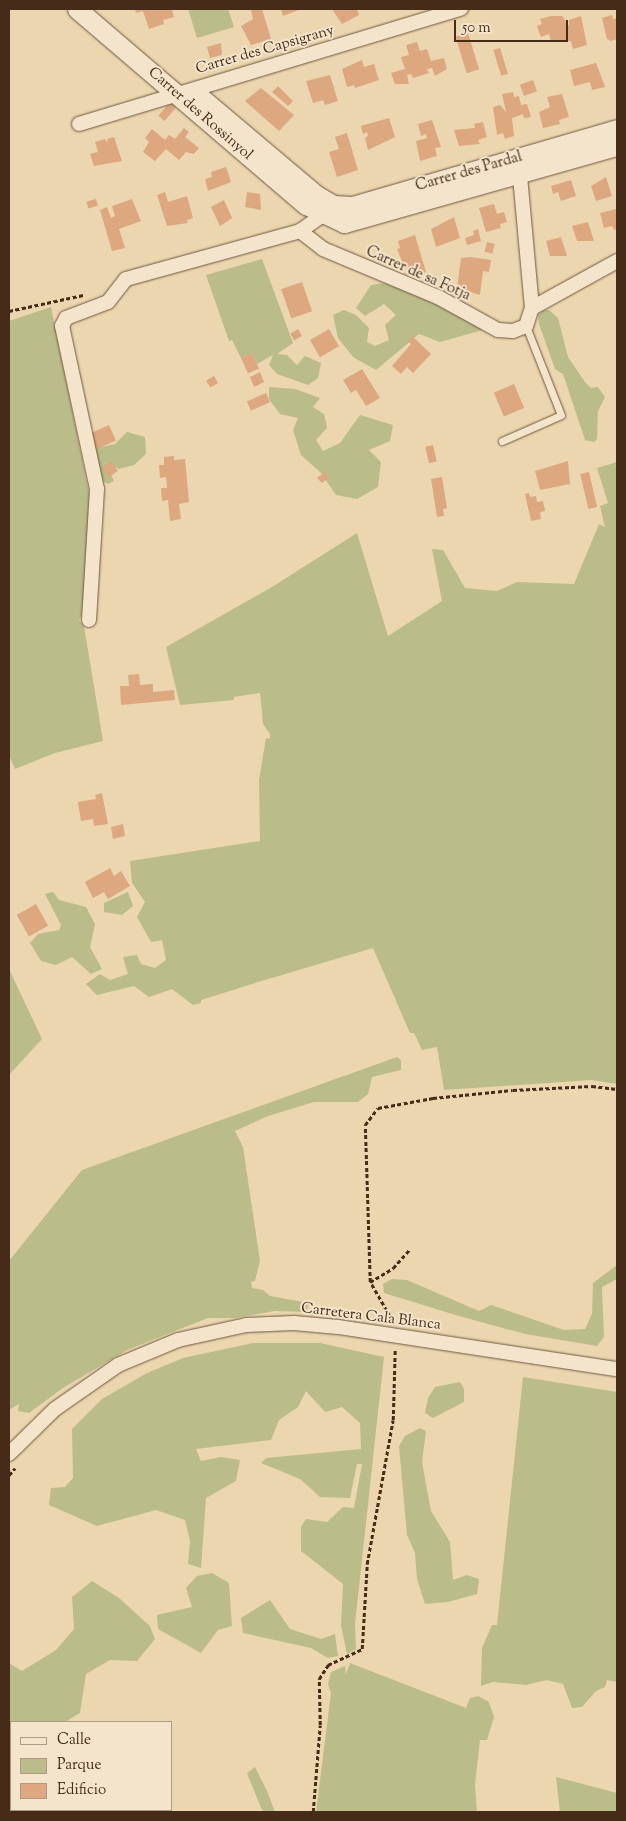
<!DOCTYPE html>
<html>
<head>
<meta charset="utf-8">
<style>
  body { margin:0 }
  #map { position:relative; width:626px; height:1821px; overflow:hidden; background:#ecd6af; font-family:"Sorts Mill Goudy",serif }
  div>[style] { position:absolute }
  .green>* { inset:0; background:#babd89 }
  .building>* { inset:0; background:#dda780; transform-origin:0 0 }
  .path>* { height:2.5px; margin-top:-1.25px; transform-origin:0; background:repeating-linear-gradient(90deg,#452b18 0 4px,transparent 0 6.5px) }
  .roads { filter:drop-shadow(0 0 1px #6f563e) drop-shadow(0 0 1px #6f563e) }
  .lane>* { height:7px; margin:-3.5px; padding:0 3.5px; transform-origin:3.5px; border-radius:3.5px; background:#f3e4cb }
  .street>* { height:14px; margin:-7px; padding:0 7px; transform-origin:7px; border-radius:7px; background:#f3e4cb }
  .secondary>* { height:19px; margin:-9.5px; padding:0 9.5px; transform-origin:9.5px; border-radius:9.5px; background:#f3e4cb }
  span { translate:-50% -50%; white-space:nowrap; text-align:center; line-height:1.15; -webkit-text-stroke:4px #f3e4cb; paint-order:stroke }
  .street-label { font-size:15px; color:#452b18 }
  .frame { position:absolute; inset:0; border:10px solid #452b18; pointer-events:none }
  .legend { position:absolute; left:10px; top:1721px; width:162px; height:90px; box-sizing:border-box; background:#f3e4cb; border:1px solid #ad9a83; margin:0; padding:6px 9px; list-style:none; font-size:15px; color:#452b18 }
  .legend li { display:flex; align-items:center; gap:10px; height:25px }
  .legend b { width:25px; border:1px solid #ad9a83 }
  .scale { position:absolute; left:454px; top:20px; width:114px; height:22px; box-sizing:border-box; border:2px solid #452b18; border-top:0; padding-left:6px; font-size:15px; line-height:18px; white-space:nowrap; color:#452b18; -webkit-text-stroke:4px #f3e4cb; paint-order:stroke }
</style>
</head>
<body>
<div id="map">
  <div class="green">
    <i style="clip-path:polygon(188px 9px,228px 9px,234px 27px,197px 38px)"></i>
    <i style="clip-path:polygon(262px 259px,293px 343px,277px 354px,287px 355px,297px 365px,305px 356px,321px 363px,318px 378px,308px 385px,277px 374px,269px 365px,273px 355px,257px 364px,252px 353px,241px 358px,232px 340px,229px 341px,206px 275px)"></i>
    <i style="clip-path:polygon(384px 283px,429px 298px,483px 330px,440px 342px,419px 334px,376px 370px,353px 357px,338px 338px,333px 315px,344px 310px,356px 315px,369px 328px,367px 342px,375px 346px,389px 340px,385px 325px,396px 315px,384px 304px,365px 316px,356px 308px,371px 285px)"></i>
    <i style="clip-path:polygon(51px 307px,89px 493px,85px 609px,79px 620px,84px 626px,103px 741px,55px 753px,15px 769px,9px 755px,9px 321px)"></i>
    <i style="clip-path:polygon(543px 310px,549px 310px,558px 318px,568px 357px,585px 382px,591px 388px,598px 387px,605px 397px,598px 411px,597px 439px,594px 442px,585px 440px,563px 374px,555px 369px,539px 324px,538px 316px)"></i>
    <i style="clip-path:polygon(269px 387px,295px 389px,320px 398px,313px 407px,324px 414px,327px 428px,316px 440px,323px 451px,340px 443px,360px 415px,393px 425px,390px 441px,369px 450px,381px 462px,378px 487px,357px 499px,336px 495px,321px 473px,301px 455px,293px 430px,298px 418px,280px 414px,269px 399px)"></i>
    <i style="clip-path:polygon(127px 432px,145px 437px,146px 454px,134px 465px,119px 469px,105px 463px,114px 481px,108px 484px,98px 478px,93px 461px,97px 448px,115px 444px)"></i>
    <i style="clip-path:polygon(617px 462px,617px 1084px,592px 1080px,444px 1090px,437px 1047px,422px 1050px,414px 1033px,410px 1033px,373px 948px,258px 982px,201px 1000px,201px 1003px,193px 1005px,172px 989px,149px 997px,134px 986px,97px 995px,86px 984px,100px 974px,110px 980px,128px 974px,123px 957px,137px 955px,141px 964px,155px 968px,166px 960px,162px 940px,151px 942px,137px 917px,145px 902px,132px 883px,130px 861px,260px 841px,259px 780px,266px 738px,270px 739px,270px 734px,263px 724px,260px 693px,234px 697px,234px 700px,180px 705px,166px 647px,272px 587px,357px 533px,388px 636px,442px 601px,432px 549px,443px 550px,465px 588px,497px 591px,517px 582px,574px 584px,599px 524px,605px 527px,600px 506px,608px 503px,597px 468px)"></i>
    <i style="clip-path:polygon(53px 892px,59px 900px,86px 907px,95px 924px,90px 947px,102px 969px,91px 974px,72px 957px,56px 965px,41px 961px,30px 943px,38px 934px,59px 930px,61px 925px,45px 894px)"></i>
    <i style="clip-path:polygon(128px 892px,133px 906px,122px 915px,104px 912px,104px 903px)"></i>
    <i style="clip-path:polygon(9px 969px,42px 1039px,9px 1075px)"></i>
    <i style="clip-path:polygon(397px 1057px,401px 1060px,401px 1070px,372px 1077px,368px 1094px,358px 1102px,314px 1102px,268px 1116px,235px 1131px,243px 1147px,260px 1261px,255px 1281px,251px 1282px,252px 1288px,263px 1290px,270px 1296px,309px 1303px,306px 1312px,275px 1311px,235px 1318px,208px 1318px,127px 1350px,63px 1388px,29px 1413px,18px 1411px,19px 1404px,9px 1410px,9px 1261px,82px 1170px)"></i>
    <i style="clip-path:polygon(617px 1265px,617px 1279px,602px 1287px,604px 1337px,597px 1346px,525px 1334px,459px 1316px,384px 1293px,383px 1284px,392px 1279px,407px 1280px,479px 1311px,491px 1305px,564px 1330px,585px 1329px,592px 1314px,593px 1283px)"></i>
    <i style="clip-path:polygon(253px 1343px,320px 1343px,384px 1357px,355px 1624px,356px 1649px,347px 1654px,341px 1626px,343px 1584px,301px 1551px,301px 1527px,306px 1519px,327px 1522px,343px 1507px,354px 1508px,362px 1464px,357px 1464px,350px 1498px,320px 1497px,300px 1479px,261px 1463px,266px 1458px,361px 1449px,360px 1423px,342px 1407px,325px 1412px,306px 1391px,298px 1407px,279px 1420px,271px 1440px,196px 1449px,201px 1461px,221px 1457px,240px 1460px,236px 1481px,206px 1498px,201px 1568px,188px 1564px,190px 1541px,185px 1520px,156px 1510px,97px 1526px,49px 1505px,51px 1488px,65px 1487px,73px 1478px,72px 1429px,102px 1399px,147px 1373px,183px 1358px)"></i>
    <i style="clip-path:polygon(523px 1377px,617px 1392px,617px 1682px,607px 1680px,605px 1687px,596px 1691px,582px 1707px,572px 1708px,563px 1684px,547px 1680px,526px 1685px,493px 1682px,481px 1686px,482px 1648px,492px 1625px,497px 1625px)"></i>
    <i style="clip-path:polygon(460px 1382px,464px 1389px,464px 1402px,433px 1418px,425px 1413px,428px 1398px,435px 1387px)"></i>
    <i style="clip-path:polygon(420px 1428px,426px 1431px,422px 1462px,431px 1511px,450px 1542px,453px 1580px,467px 1575px,479px 1579px,477px 1594px,448px 1602px,425px 1604px,417px 1579px,415px 1553px,407px 1535px,399px 1446px,405px 1436px)"></i>
    <i style="clip-path:polygon(212px 1573px,229px 1583px,232px 1626px,218px 1630px,201px 1653px,158px 1629px,157px 1615px,192px 1607px,186px 1588px,197px 1576px)"></i>
    <i style="clip-path:polygon(92px 1581px,119px 1598px,150px 1626px,155px 1639px,137px 1661px,110px 1660px,86px 1674px,80px 1713px,65px 1722px,11px 1722px,11px 1810px,59px 1812px,9px 1812px,9px 1663px,22px 1671px,56px 1650px,74px 1629px,72px 1597px)"></i>
    <i style="clip-path:polygon(270px 1600px,290px 1629px,321px 1639px,335px 1634px,338px 1656px,328px 1658px,311px 1648px,243px 1633px,241px 1618px)"></i>
    <i style="clip-path:polygon(350px 1663px,466px 1708px,470px 1698px,478px 1696px,489px 1702px,494px 1717px,487px 1740px,480px 1740px,475px 1785px,477px 1812px,316px 1812px,331px 1693px,328px 1684px,331px 1672px,345px 1666px,346px 1674px)"></i>
    <i style="clip-path:polygon(255px 1767px,267px 1791px,275px 1812px,264px 1812px,261px 1808px,247px 1773px)"></i>
    <i style="clip-path:polygon(556px 1777px,617px 1793px,617px 1812px,560px 1812px)"></i>
  </div>
  <div class="building">
    <i style="clip-path:polygon(135px 9px,172px 9px,174px 17px,163px 20px,164px 24px,149px 29px,143px 11px,136px 13px)"></i>
    <i style="clip-path:polygon(262px 9px,271px 39px,251px 45px,241px 26px,253px 19px,251px 10px)"></i>
    <i style="clip-path:polygon(281px 9px,301px 9px,283px 16px)"></i>
    <i style="clip-path:polygon(332px 9px,357px 9px,359px 15px,342px 24px)"></i>
    <i style="clip-path:polygon(612px 15px,613px 19px,617px 18px,617px 39px,611px 41px,607px 39px,602px 18px)"></i>
    <i style="clip-path:polygon(551px 16px,562px 16px,569px 26px,569px 20px,581px 16px,587px 45px,573px 49px,571px 41px,551px 42px,549px 34px,541px 37px,537px 26px,542px 24px,540px 19px)"></i>
    <i style="left:468px;top:33px;width:38px;height:13px;rotate:73deg"></i>
    <i style="clip-path:polygon(417px 42px,420px 51px,427px 49px,431px 61px,444px 58px,447px 69px,435px 76px,432px 68px,427px 69px,429px 73px,413px 78px,411px 74px,407px 75px,409px 84px,395px 84px,391px 73px,405px 69px,401px 57px,409px 55px,406px 45px)"></i>
    <i style="clip-path:polygon(221px 43px,222px 55px,210px 58px,207px 47px)"></i>
    <i style="left:500px;top:48px;width:27px;height:7px;rotate:73deg"></i>
    <i style="clip-path:polygon(362px 60px,364px 67px,374px 64px,379px 80px,355px 88px,354px 85px,347px 87px,342px 69px)"></i>
    <i style="clip-path:polygon(596px 63px,605px 87px,592px 90px,590px 82px,574px 86px,570px 70px)"></i>
    <i style="clip-path:polygon(330px 75px,338px 101px,325px 105px,323px 100px,313px 103px,306px 81px)"></i>
    <i style="left:533px;top:80px;width:12px;height:14px;rotate:70deg"></i>
    <i style="clip-path:polygon(278px 86px,293px 101px,288px 106px,272px 92px)"></i>
    <i style="clip-path:polygon(261px 88px,294px 115px,279px 131px,245px 101px)"></i>
    <i style="clip-path:polygon(513px 92px,514px 97px,519px 96px,521px 105px,527px 104px,531px 117px,524px 118px,523px 114px,512px 118px,514px 136px,505px 139px,503px 133px,497px 135px,493px 107px,500px 105px,506px 112px,502px 94px)"></i>
    <i style="clip-path:polygon(562px 94px,569px 117px,559px 120px,560px 124px,543px 128px,539px 112px,550px 107px,547px 97px)"></i>
    <i style="left:170px;top:102px;width:8px;height:18px;rotate:40deg"></i>
    <i style="clip-path:polygon(389px 118px,395px 137px,368px 150px,365px 138px,368px 136px,367px 132px,363px 134px,361px 126px)"></i>
    <i style="clip-path:polygon(432px 120px,441px 147px,435px 148px,437px 156px,420px 161px,416px 141px,427px 138px,426px 134px,421px 136px,418px 124px)"></i>
    <i style="clip-path:polygon(483px 122px,487px 137px,478px 140px,480px 144px,459px 146px,454px 130px,475px 128px,474px 124px)"></i>
    <i style="clip-path:polygon(184px 128px,189px 132px,185px 137px,199px 148px,194px 154px,186px 152px,179px 160px,166px 149px,155px 161px,143px 152px,149px 142px,145px 138px,152px 129px,165px 140px,169px 135px,175px 139px)"></i>
    <i style="clip-path:polygon(347px 133px,358px 170px,337px 177px,329px 152px,339px 149px,335px 137px)"></i>
    <i style="clip-path:polygon(114px 137px,122px 161px,94px 166px,90px 154px,98px 152px,95px 142px,105px 139px,108px 144px,107px 139px)"></i>
    <i style="clip-path:polygon(226px 167px,231px 182px,208px 191px,205px 179px,212px 177px,211px 172px)"></i>
    <i style="clip-path:polygon(606px 177px,612px 196px,596px 201px,591px 186px)"></i>
    <i style="clip-path:polygon(571px 180px,576px 196px,561px 201px,558px 192px,553px 194px,551px 186px)"></i>
    <i style="clip-path:polygon(165px 192px,168px 202px,187px 196px,193px 218px,187px 220px,188px 223px,167px 226px,157px 195px)"></i>
    <i style="clip-path:polygon(247px 192px,260px 194px,261px 210px,245px 207px)"></i>
    <i style="left:96px;top:199px;width:7px;height:10px;rotate:74deg"></i>
    <i style="clip-path:polygon(132px 199px,141px 221px,119px 229px,125px 248px,112px 251px,100px 210px,107px 207px,111px 218px,115px 216px,112px 206px)"></i>
    <i style="clip-path:polygon(224px 200px,232px 218px,220px 226px,211px 207px)"></i>
    <i style="clip-path:polygon(494px 204px,497px 214px,504px 212px,507px 222px,500px 224px,501px 228px,486px 232px,479px 208px)"></i>
    <i style="clip-path:polygon(616px 209px,617px 229px,614px 230px,612px 226px,604px 228px,600px 213px)"></i>
    <i style="clip-path:polygon(454px 217px,460px 238px,436px 247px,431px 229px)"></i>
    <i style="clip-path:polygon(588px 222px,594px 241px,577px 241px,572px 226px)"></i>
    <i style="clip-path:polygon(478px 229px,481px 241px,467px 245px,465px 238px,474px 235px,473px 231px)"></i>
    <i style="clip-path:polygon(415px 235px,426px 272px,414px 276px,411px 267px,405px 269px,397px 249px,400px 248px,398px 241px)"></i>
    <i style="clip-path:polygon(561px 237px,567px 256px,550px 256px,546px 241px)"></i>
    <i style="left:487px;top:242px;width:8px;height:10px;rotate:14deg"></i>
    <i style="clip-path:polygon(471px 257px,491px 260px,489px 272px,483px 271px,480px 295px,457px 288px,461px 258px)"></i>
    <i style="left:302px;top:282px;width:31px;height:22px;rotate:71deg"></i>
    <i style="left:298px;top:329px;width:8px;height:9px;rotate:60deg"></i>
    <i style="left:329px;top:329px;width:20px;height:22px;rotate:60deg"></i>
    <i style="clip-path:polygon(412px 336px,431px 354px,413px 373px,407px 367px,401px 374px,392px 366px,411px 344px,408px 341px)"></i>
    <i style="left:252px;top:353px;width:17px;height:12px;rotate:66deg"></i>
    <i style="clip-path:polygon(362px 369px,380px 398px,366px 406px,356px 390px,351px 393px,343px 380px)"></i>
    <i style="clip-path:polygon(260px 372px,264px 382px,254px 387px,250px 377px)"></i>
    <i style="left:214px;top:376px;width:8px;height:9px;rotate:60deg"></i>
    <i style="left:514px;top:384px;width:26px;height:22px;rotate:67deg"></i>
    <i style="left:266px;top:393px;width:10px;height:21px;rotate:66deg"></i>
    <i style="left:109px;top:425px;width:17px;height:24px;rotate:66deg"></i>
    <i style="left:433px;top:445px;width:17px;height:8px;rotate:77deg"></i>
    <i style="clip-path:polygon(174px 456px,174px 460px,185px 459px,189px 502px,179px 504px,181px 519px,170px 521px,168px 500px,162px 501px,161px 488px,167px 488px,166px 477px,160px 478px,159px 465px,164px 465px,164px 457px)"></i>
    <i style="left:111px;top:461px;width:12px;height:11px;rotate:55deg"></i>
    <i style="clip-path:polygon(568px 461px,570px 484px,540px 490px,535px 471px)"></i>
    <i style="clip-path:polygon(325px 472px,329px 478px,322px 483px,317px 478px)"></i>
    <i style="left:589px;top:472px;width:36px;height:9px;rotate:77deg"></i>
    <i style="clip-path:polygon(442px 477px,447px 508px,443px 509px,444px 516px,437px 517px,431px 479px)"></i>
    <i style="clip-path:polygon(529px 493px,530px 497px,536px 496px,537px 502px,543px 501px,545px 511px,540px 512px,541px 519px,531px 521px,525px 494px)"></i>
    <i style="clip-path:polygon(139px 674px,140px 685px,153px 684px,153px 692px,174px 690px,175px 700px,121px 705px,120px 686px,129px 686px,128px 675px)"></i>
    <i style="clip-path:polygon(102px 793px,108px 824px,94px 826px,93px 819px,81px 821px,78px 802px,96px 799px,95px 795px)"></i>
    <i style="clip-path:polygon(123px 824px,125px 836px,113px 839px,111px 827px)"></i>
    <i style="clip-path:polygon(110px 868px,114px 876px,121px 871px,130px 886px,108px 899px,104px 892px,93px 898px,85px 882px)"></i>
    <i style="left:36px;top:904px;width:25px;height:22px;rotate:61deg"></i>
  </div>
  <div class="path">
    <i style="left:9px;top:311px;width:76px;rotate:-12.2deg"></i>
    <i style="left:370px;top:1282px;width:27px;rotate:-31deg"></i>
    <i style="left:393px;top:1268px;width:25px;rotate:-48deg"></i>
    <i style="left:393px;top:1322px;width:46px;rotate:-119.9deg"></i>
    <i style="left:370px;top:1282px;width:157px;rotate:-91.8deg"></i>
    <i style="left:365px;top:1125px;width:21px;rotate:-53deg"></i>
    <i style="left:378px;top:1108px;width:56px;rotate:-10.3deg"></i>
    <i style="left:433px;top:1098px;width:80px;rotate:-5.7deg"></i>
    <i style="left:513px;top:1090px;width:79px;rotate:-2.9deg"></i>
    <i style="left:592px;top:1086px;width:25px;rotate:7deg"></i>
    <i style="left:9px;top:1475px;width:9px;rotate:-49deg"></i>
    <i style="left:313px;top:1812px;width:87px;rotate:-85.4deg"></i>
    <i style="left:320px;top:1725px;width:46px;rotate:-91.2deg"></i>
    <i style="left:319px;top:1679px;width:17px;rotate:-57deg"></i>
    <i style="left:328px;top:1665px;width:38px;rotate:-25deg"></i>
    <i style="left:362px;top:1649px;width:85px;rotate:-86.6deg"></i>
    <i style="left:367px;top:1564px;width:146px;rotate:-79.8deg"></i>
    <i style="left:393px;top:1420px;width:70px;rotate:-88.4deg"></i>
  </div>
  <div class="roads">
    <div class="lane">
      <i style="left:502px;top:441px;width:64px;rotate:-23.8deg"></i>
      <i style="left:561px;top:415px;width:96px;rotate:-111.5deg"></i>
    </div>
    <div class="street">
      <i style="left:79px;top:124px;width:399px;rotate:-16.8deg"></i>
      <i style="left:300px;top:231px;width:29px;rotate:38deg"></i>
      <i style="left:323px;top:249px;width:125px;rotate:22.7deg"></i>
      <i style="left:438px;top:297px;width:68px;rotate:28.8deg"></i>
      <i style="left:498px;top:330px;width:15px;rotate:4deg"></i>
      <i style="left:513px;top:331px;width:14px;rotate:-21deg"></i>
      <i style="left:526px;top:326px;width:19px;rotate:-72deg"></i>
      <i style="left:532px;top:308px;width:144px;rotate:-95.2deg"></i>
      <i style="left:532px;top:308px;width:97px;rotate:-28.9deg"></i>
      <i style="left:89px;top:620px;width:131px;rotate:-86.5deg"></i>
      <i style="left:97px;top:489px;width:167px;rotate:-102.1deg"></i>
      <i style="left:62px;top:326px;width:9px;rotate:-63deg"></i>
      <i style="left:66px;top:318px;width:45px;rotate:-20.9deg"></i>
      <i style="left:108px;top:302px;width:29px;rotate:-52deg"></i>
      <i style="left:126px;top:279px;width:180px;rotate:-15.4deg"></i>
      <i style="left:300px;top:231px;width:37px;rotate:-35deg"></i>
      <i style="left:9px;top:1454px;width:64px;rotate:-44.4deg"></i>
      <i style="left:55px;top:1409px;width:77px;rotate:-34.9deg"></i>
      <i style="left:118px;top:1365px;width:65px;rotate:-22.6deg"></i>
      <i style="left:178px;top:1340px;width:70px;rotate:-12.4deg"></i>
      <i style="left:246px;top:1325px;width:48px;rotate:-2.4deg"></i>
      <i style="left:294px;top:1323px;width:44px;rotate:5.2deg"></i>
      <i style="left:338px;top:1327px;width:282px;rotate:8.6deg"></i>
    </div>
    <div class="secondary">
      <i style="left:77px;top:9px;width:301px;rotate:40.6deg"></i>
      <i style="left:306px;top:205px;width:42px;rotate:25.3deg"></i>
      <i style="left:344px;top:223px;width:284px;rotate:-15.8deg"></i>
      <i style="left:200px;top:97px;width:152px;rotate:40.2deg"></i>
      <i style="left:316px;top:195px;width:20px;rotate:30deg"></i>
      <i style="left:333px;top:205px;width:19px;rotate:3deg"></i>
      <i style="left:352px;top:206px;width:276px;rotate:-16.2deg"></i>
    </div>
  </div>
  <div class="street-label">
    <span style="left:265px;top:50px;rotate:-16deg">Carrer des Capsigrany</span>
    <span style="left:200px;top:114px;rotate:41deg">Carrer des Rossinyol</span>
    <span style="left:469px;top:172px;rotate:-16deg">Carrer des Pardal</span>
    <span style="left:418px;top:274px;rotate:24deg">Carrer de sa Fotja</span>
    <span style="left:371px;top:1317px;rotate:7deg">Carretera Cala Blanca</span>
  </div>
  <div class="frame"></div>
  <ul class="legend">
  <li><b style="height:6px;background:#f3e4cb"></b>Calle</li>
  <li><b style="height:14px;background:#babd89"></b>Parque</li>
  <li><b style="height:14px;background:#dda780"></b>Edificio</li>
  </ul>
  <div class="scale">50 m</div>
</div>
</body>
</html>
